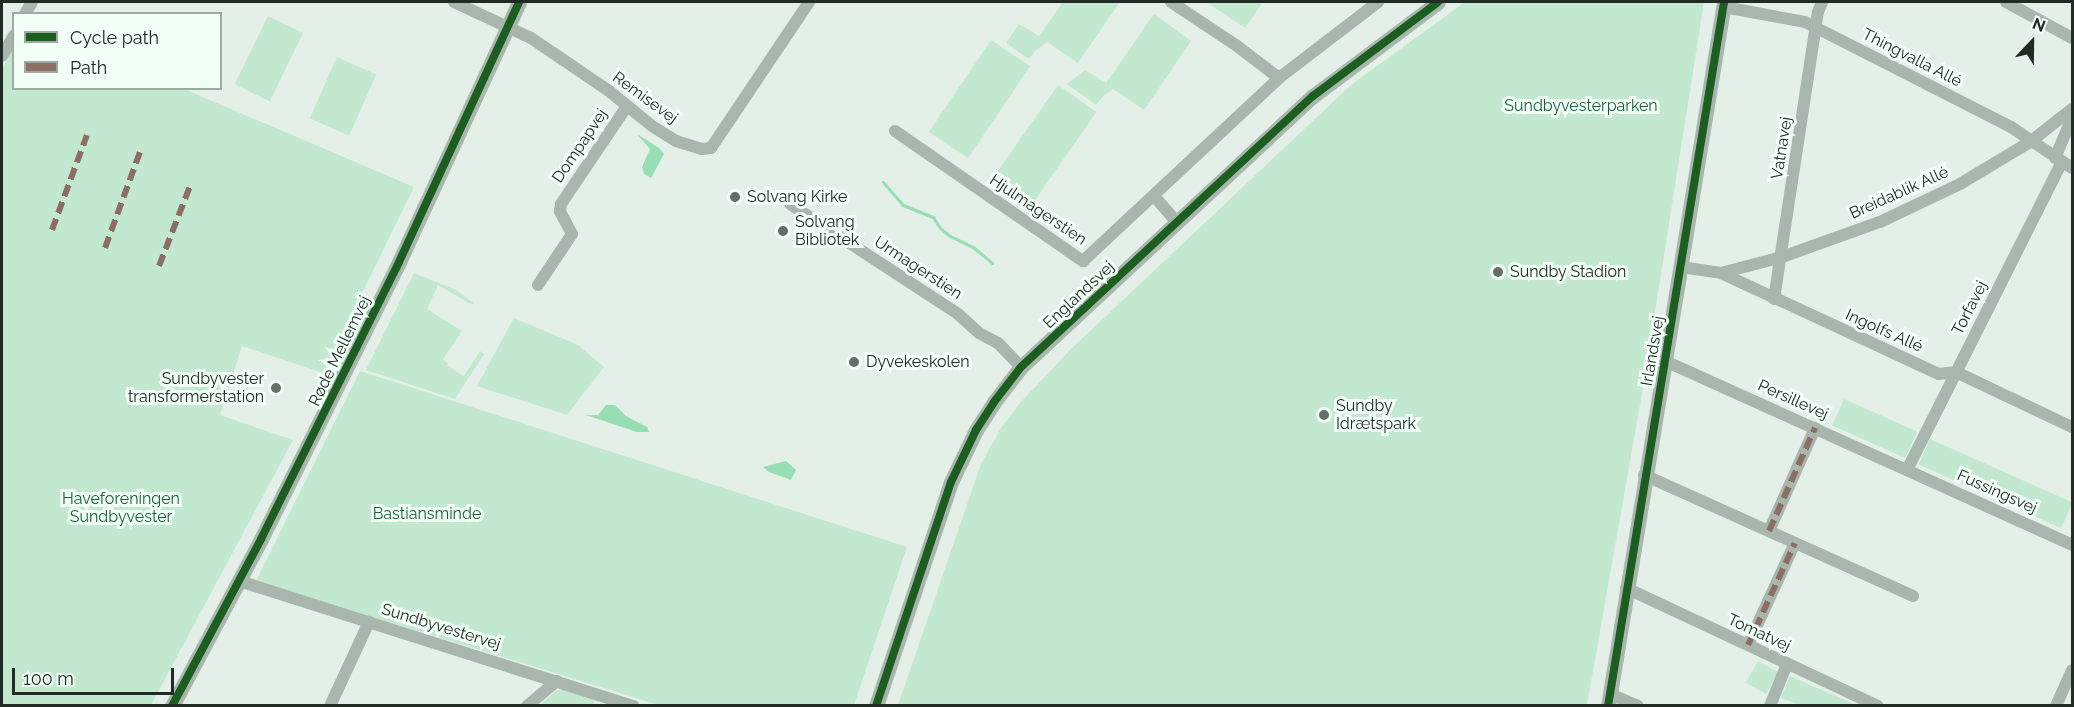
<!DOCTYPE html>
<html>
<head>
<meta charset="utf-8">
<style>
  body { margin:0 }
  #map { position:relative; width:2074px; height:707px; overflow:hidden; background:#e3efe7; font-family:Raleway,sans-serif }
  div>[style] { position:absolute }
  .green>* { inset:0; background:#c3e8d0; transform-origin:0 0 }
  .water>* { inset:0; background:#97deb4 }
  .stream>* { height:3px; margin:-1.5px; padding:0 1.5px; transform-origin:1.5px; border-radius:1.5px; background:#97deb4 }
  .minor>* { height:12px; margin:-6px; padding:0 6px; transform-origin:6px; border-radius:6px; background:#a8b6ad }
  .tertiary>* { height:15px; margin:-7.5px; padding:0 7.5px; transform-origin:7.5px; border-radius:7.5px; background:#a8b6ad }
  .quiet>* { height:6px; margin-top:-3px; transform-origin:0; background:repeating-linear-gradient(90deg,#8d6e63 0 12px,transparent 0 18px) }
  .cycleway>* { height:8px; margin:-4px; padding:0 4px; transform-origin:4px; border-radius:4px; background:#1b5e20 }
  .dots>* { width:16px; height:16px; translate:-50% -50%; box-sizing:border-box; border:3px solid #f1fff6; border-radius:50% }
  span { translate:-50% -50%; white-space:nowrap; text-align:center; line-height:1.15; -webkit-text-stroke:6px #f1fff6; paint-order:stroke }
  .street-label { font-size:16px; color:#212a24 }
  .park-label { font-size:16px; color:#1a5f3c }
  .poi-label { font-size:16px; color:#212a24 }
  .left { translate:0 -50%; text-align:left }
  .right { translate:-100% -50%; text-align:right }
  .frame { position:absolute; inset:0; border:3px solid #212a24; pointer-events:none }
  .legend { position:absolute; left:12px; top:12px; width:210px; height:78px; box-sizing:border-box; background:#f1fff6; border:2px solid #9eaaa2; margin:0; padding:8px 10px; list-style:none; font-size:18px; color:#212a24 }
  .legend li { display:flex; align-items:center; gap:12px; height:30px }
  .legend b { width:30px; border:2px solid #9eaaa2 }
  .north { position:absolute; left:2002px; top:12px; width:60px; height:60px; -webkit-text-stroke:4px #f1fff6; paint-order:stroke; rotate:22deg; font-size:16px; font-weight:700; line-height:24px; text-align:center; color:#212a24 }
  .north::after { content:''; display:block; margin:auto; width:21px; height:27px; background:#212a24; clip-path:polygon(50% 0,100% 100%,50% 72%,0 100%) }
  .scale { position:absolute; left:12px; top:668px; width:162px; height:27px; box-sizing:border-box; border:3px solid #212a24; border-top:0; padding-left:8px; font-size:18px; line-height:21px; white-space:nowrap; color:#212a24; -webkit-text-stroke:4px #f1fff6; paint-order:stroke }
</style>
</head>
<body>
<div id="map">
  <div class="green">
    <i style="clip-path:polygon(1063px 2px,1120px 2px,1078px 63px,1047px 42px,1036px 50px,1029px 59px,1006px 43px,1019px 24px,1039px 36px)"></i>
    <i style="clip-path:polygon(1206px 2px,1263px 2px,1245px 28px)"></i>
    <i style="clip-path:polygon(1465px 2px,1704px 2px,1643px 388px,1587px 705px,898px 705px,981px 464px,1001px 428px,1021px 402px,1071px 349px,1351px 85px)"></i>
    <i style="clip-path:polygon(1154px 14px,1191px 41px,1144px 110px,1113px 89px,1104px 95px,1096px 105px,1067px 84px,1085px 70px,1106px 83px)"></i>
    <i style="left:268px;top:16px;width:39px;height:76px;rotate:26deg"></i>
    <i style="left:991px;top:40px;width:47px;height:111px;rotate:34deg"></i>
    <i style="clip-path:polygon(13px 47px,14px 88px,184px 89px,414px 187px,323px 373px,242px 346px,220px 415px,293px 440px,151px 705px,2px 706px,2px 69px)"></i>
    <i style="left:337px;top:57px;width:43px;height:67px;rotate:24deg"></i>
    <i style="left:1058px;top:85px;width:47px;height:112px;rotate:35deg"></i>
    <i style="clip-path:polygon(414px 273px,456px 290px,474px 303px,471px 304px,438px 285px,427px 309px,462px 331px,443px 359px,448px 364px,447px 366px,464px 376px,480px 351px,484px 354px,455px 399px,366px 370px)"></i>
    <i style="clip-path:polygon(514px 318px,578px 345px,604px 367px,567px 415px,477px 386px)"></i>
    <i style="clip-path:polygon(360px 371px,907px 547px,854px 705px,659px 705px,256px 581px)"></i>
    <i style="left:1844px;top:399px;width:80px;height:29px;rotate:24deg"></i>
    <i style="left:1930px;top:439px;width:156px;height:28px;rotate:24deg"></i>
    <i style="left:1758px;top:661px;width:23px;height:25px;rotate:29deg"></i>
    <i style="clip-path:polygon(1790px 676px,1856px 705px,1800px 705px,1781px 698px)"></i>
    <i style="clip-path:polygon(565px 689px,593px 698px,594px 705px,549px 706px,542px 703px,556px 691px)"></i>
  </div>
  <div class="water">
    <i style="clip-path:polygon(637px 134px,659px 148px,664px 154px,651px 178px,644px 174px,642px 167px,650px 149px)"></i>
    <i style="clip-path:polygon(606px 405px,615px 405px,626px 416px,647px 427px,649px 432px,637px 432px,586px 415px,598px 415px)"></i>
    <i style="clip-path:polygon(786px 461px,796px 470px,791px 480px,769px 472px,763px 467px)"></i>
  </div>
  <div class="stream">
    <i style="left:883px;top:182px;width:30px;rotate:49deg"></i>
    <i style="left:903px;top:205px;width:32px;rotate:22deg"></i>
    <i style="left:933px;top:217px;width:13px;rotate:58deg"></i>
    <i style="left:940px;top:228px;width:13px;rotate:39deg"></i>
    <i style="left:950px;top:236px;width:25px;rotate:26deg"></i>
    <i style="left:973px;top:247px;width:25px;rotate:40deg"></i>
  </div>
  <div class="minor">
    <i style="left:454px;top:2px;width:85px;rotate:25.1deg"></i>
    <i style="left:531px;top:38px;width:94px;rotate:34.2deg"></i>
    <i style="left:609px;top:91px;width:55px;rotate:39.1deg"></i>
    <i style="left:652px;top:126px;width:28px;rotate:32deg"></i>
    <i style="left:676px;top:141px;width:27px;rotate:17deg"></i>
    <i style="left:702px;top:149px;width:9px;rotate:-6deg"></i>
    <i style="left:711px;top:148px;width:176px;rotate:-56.1deg"></i>
    <i style="left:1171px;top:2px;width:79px;rotate:33.7deg"></i>
    <i style="left:1237px;top:46px;width:53px;rotate:37.3deg"></i>
    <i style="left:2006px;top:2px;width:75px;rotate:28.6deg"></i>
    <i style="left:1724px;top:7px;width:82px;rotate:10.5deg"></i>
    <i style="left:1805px;top:22px;width:231px;rotate:27deg"></i>
    <i style="left:2011px;top:127px;width:73px;rotate:33.9deg"></i>
    <i style="left:25px;top:14px;width:14px;rotate:-60deg"></i>
    <i style="left:2px;top:56px;width:24px;rotate:-60deg"></i>
    <i style="left:895px;top:131px;width:229px;rotate:34.7deg"></i>
    <i style="left:1083px;top:261px;width:268px;rotate:-43deg"></i>
    <i style="left:1279px;top:78px;width:125px;rotate:-37.5deg"></i>
    <i style="left:2055px;top:158px;width:43px;rotate:-67deg"></i>
    <i style="left:1154px;top:196px;width:35px;rotate:49deg"></i>
    <i style="left:790px;top:204px;width:201px;rotate:33.2deg"></i>
    <i style="left:958px;top:314px;width:28px;rotate:42deg"></i>
    <i style="left:979px;top:333px;width:21px;rotate:28deg"></i>
    <i style="left:998px;top:343px;width:33px;rotate:46deg"></i>
    <i style="left:1681px;top:267px;width:40px;rotate:8.5deg"></i>
    <i style="left:1721px;top:273px;width:240px;rotate:24.9deg"></i>
    <i style="left:1939px;top:374px;width:17px;rotate:-7deg"></i>
    <i style="left:1956px;top:372px;width:128px;rotate:25.4deg"></i>
    <i style="left:1721px;top:273px;width:63px;rotate:-14.7deg"></i>
    <i style="left:1782px;top:257px;width:104px;rotate:-19.7deg"></i>
    <i style="left:1880px;top:222px;width:89px;rotate:-25.4deg"></i>
    <i style="left:1960px;top:184px;width:82px;rotate:-31deg"></i>
    <i style="left:2030px;top:142px;width:53px;rotate:-38.2deg"></i>
    <i style="left:538px;top:285px;width:61px;rotate:-56.3deg"></i>
    <i style="left:572px;top:234px;width:26px;rotate:-118deg"></i>
    <i style="left:560px;top:211px;width:7px;rotate:-82deg"></i>
    <i style="left:561px;top:204px;width:118px;rotate:-56deg"></i>
    <i style="left:1774px;top:299px;width:290px;rotate:-81.3deg"></i>
    <i style="left:1818px;top:12px;width:11px;rotate:-68deg"></i>
    <i style="left:1665px;top:361px;width:447px;rotate:24.3deg"></i>
    <i style="left:1907px;top:470px;width:345px;rotate:-63.3deg"></i>
    <i style="left:1644px;top:475px;width:295px;rotate:24.2deg"></i>
    <i style="left:1769px;top:531px;width:113px;rotate:-65.9deg"></i>
    <i style="left:239px;top:581px;width:414px;rotate:17.6deg"></i>
    <i style="left:1626px;top:588px;width:278px;rotate:25.1deg"></i>
    <i style="left:1748px;top:645px;width:112px;rotate:-65.3deg"></i>
    <i style="left:1610px;top:694px;width:30px;rotate:23deg"></i>
    <i style="left:330px;top:706px;width:93px;rotate:-65.1deg"></i>
    <i style="left:527px;top:706px;width:39px;rotate:-40deg"></i>
    <i style="left:1770px;top:706px;width:45px;rotate:-68deg"></i>
    <i style="left:2056px;top:706px;width:39px;rotate:-66deg"></i>
  </div>
  <div class="tertiary">
    <i style="left:172px;top:706px;width:189px;rotate:-61.9deg"></i>
    <i style="left:261px;top:539px;width:309px;rotate:-63.5deg"></i>
    <i style="left:399px;top:262px;width:286px;rotate:-65.2deg"></i>
    <i style="left:876px;top:706px;width:236px;rotate:-71.5deg"></i>
    <i style="left:951px;top:482px;width:58px;rotate:-64.3deg"></i>
    <i style="left:976px;top:430px;width:33px;rotate:-57deg"></i>
    <i style="left:994px;top:402px;width:44px;rotate:-52.4deg"></i>
    <i style="left:1021px;top:367px;width:398px;rotate:-42.9deg"></i>
    <i style="left:1313px;top:96px;width:156px;rotate:-36.9deg"></i>
    <i style="left:1608px;top:706px;width:713px;rotate:-80.64deg"></i>
  </div>
  <div class="quiet">
    <i style="left:52px;top:230px;width:101px;rotate:-69.8deg"></i>
    <i style="left:105px;top:248px;width:102px;rotate:-70deg"></i>
    <i style="left:159px;top:266px;width:86px;rotate:-68.8deg"></i>
    <i style="left:1769px;top:531px;width:113px;rotate:-65.9deg"></i>
    <i style="left:1748px;top:645px;width:112px;rotate:-65.3deg"></i>
  </div>
  <div class="cycleway">
    <i style="left:172px;top:706px;width:189px;rotate:-61.9deg"></i>
    <i style="left:261px;top:539px;width:309px;rotate:-63.5deg"></i>
    <i style="left:399px;top:262px;width:286px;rotate:-65.2deg"></i>
    <i style="left:876px;top:706px;width:236px;rotate:-71.5deg"></i>
    <i style="left:951px;top:482px;width:58px;rotate:-64.3deg"></i>
    <i style="left:976px;top:430px;width:33px;rotate:-57deg"></i>
    <i style="left:994px;top:402px;width:44px;rotate:-52.4deg"></i>
    <i style="left:1021px;top:367px;width:398px;rotate:-42.9deg"></i>
    <i style="left:1313px;top:96px;width:156px;rotate:-36.9deg"></i>
    <i style="left:1608px;top:706px;width:713px;rotate:-80.64deg"></i>
  </div>
  <div class="dots">
    <i style="left:735px;top:197px;background:#656f68"></i>
    <i style="left:783px;top:231px;background:#656f68"></i>
    <i style="left:1498px;top:272px;background:#656f68"></i>
    <i style="left:854px;top:362px;background:#656f68"></i>
    <i style="left:276px;top:388px;background:#656f68"></i>
    <i style="left:1324px;top:415px;background:#656f68"></i>
  </div>
  <div class="street-label">
    <span style="left:1912px;top:58px;rotate:27deg">Thingvalla Allé</span>
    <span style="left:645px;top:98px;rotate:36deg">Remisevej</span>
    <span style="left:580px;top:146px;rotate:-56deg">Dompapvej</span>
    <span style="left:1782px;top:148px;rotate:-81deg">Vatnavej</span>
    <span style="left:1899px;top:193px;rotate:-24deg">Breidablik Allé</span>
    <span style="left:1038px;top:210px;rotate:34deg">Hjulmagerstien</span>
    <span style="left:918px;top:268px;rotate:33deg">Urmagerstien</span>
    <span style="left:1079px;top:295px;rotate:-43deg">Englandsvej</span>
    <span style="left:1970px;top:308px;rotate:-63deg">Torfavej</span>
    <span style="left:1884px;top:331px;rotate:24deg">Ingolfs Allé</span>
    <span style="left:340px;top:351px;rotate:-64deg">Røde Mellemvej</span>
    <span style="left:1653px;top:351px;rotate:-80deg">Irlandsvej</span>
    <span style="left:1793px;top:400px;rotate:24deg">Persillevej</span>
    <span style="left:1997px;top:492px;rotate:24deg">Fussingsvej</span>
    <span style="left:441px;top:627px;rotate:17deg">Sundbyvestervej</span>
    <span style="left:1759px;top:633px;rotate:25deg">Tomatvej</span>
  </div>
  <div class="park-label">
    <span style="left:1581px;top:106px">Sundbyvesterparken</span>
    <span style="left:121px;top:508px">Haveforeningen<br>Sundbyvester</span>
    <span style="left:427px;top:514px">Bastiansminde</span>
  </div>
  <div class="poi-label">
    <span class="left" style="left:747px;top:197px">Solvang Kirke</span>
    <span class="left" style="left:795px;top:231px">Solvang<br>Bibliotek</span>
    <span class="left" style="left:1510px;top:272px">Sundby Stadion</span>
    <span class="left" style="left:866px;top:362px">Dyvekeskolen</span>
    <span class="right" style="left:264px;top:388px">Sundbyvester<br>transformerstation</span>
    <span class="left" style="left:1336px;top:415px">Sundby<br>Idrætspark</span>
  </div>
  <div class="frame"></div>
  <ul class="legend">
  <li><b style="height:8px;background:#1b5e20"></b>Cycle path</li>
  <li><b style="height:8px;background:#8d6e63"></b>Path</li>
  </ul>
  <div class="north">N</div>
  <div class="scale">100 m</div>
</div>
</body>
</html>
